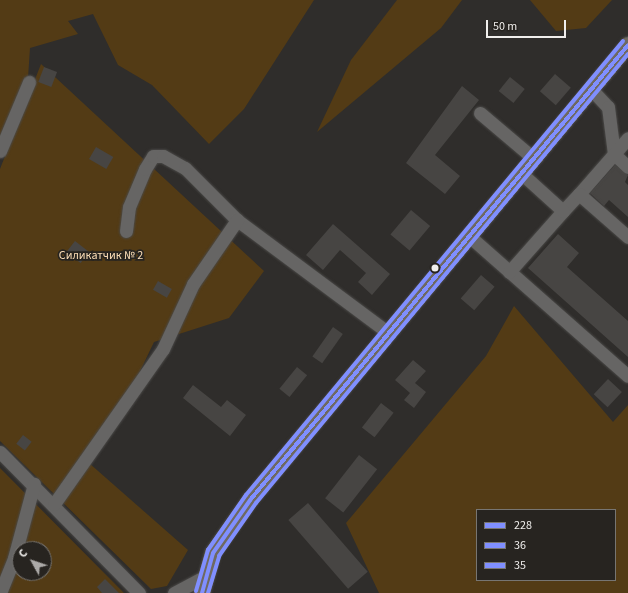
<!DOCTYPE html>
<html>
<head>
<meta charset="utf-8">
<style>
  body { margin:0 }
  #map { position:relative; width:628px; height:593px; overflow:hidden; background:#2f2d2b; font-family:"Source Sans 3",sans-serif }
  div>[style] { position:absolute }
  .green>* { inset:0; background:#533b15 }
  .building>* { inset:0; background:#474543; transform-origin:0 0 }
  .roads { filter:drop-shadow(0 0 1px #4a4947) drop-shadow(0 0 1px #4a4947) }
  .minor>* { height:13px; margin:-6.5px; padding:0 6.5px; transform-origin:6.5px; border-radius:6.5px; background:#666564 }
  .major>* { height:16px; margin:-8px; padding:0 8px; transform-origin:8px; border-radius:8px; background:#6e6961 }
  .bus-1>* { height:4px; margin:-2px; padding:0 2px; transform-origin:2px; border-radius:2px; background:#808fff }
  .bus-2>* { height:4px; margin:-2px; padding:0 2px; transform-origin:2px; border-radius:2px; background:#808fff }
  .bus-3>* { height:4px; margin:-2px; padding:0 2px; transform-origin:2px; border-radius:2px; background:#808fff }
  .dots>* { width:11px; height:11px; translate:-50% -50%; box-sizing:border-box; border:2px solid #272420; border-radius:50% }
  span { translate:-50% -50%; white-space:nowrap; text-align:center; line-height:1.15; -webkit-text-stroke:3.5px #272420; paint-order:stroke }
  .park-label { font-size:12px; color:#fcdeb7 }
  .legend { position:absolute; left:476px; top:509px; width:140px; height:72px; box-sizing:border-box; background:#272420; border:1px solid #777572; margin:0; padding:5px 7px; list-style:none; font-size:12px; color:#f0eeec }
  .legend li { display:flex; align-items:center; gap:8px; height:20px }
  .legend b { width:20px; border:1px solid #777572 }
  .north { position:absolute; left:12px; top:541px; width:40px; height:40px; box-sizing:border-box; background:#272420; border:1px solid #777572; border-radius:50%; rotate:310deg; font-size:11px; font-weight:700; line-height:16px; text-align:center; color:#f0eeec }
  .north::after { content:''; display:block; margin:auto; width:14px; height:18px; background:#acaaa8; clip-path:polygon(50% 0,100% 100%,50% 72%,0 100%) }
  .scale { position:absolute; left:486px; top:20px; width:80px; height:18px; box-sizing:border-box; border:2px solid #f0eeec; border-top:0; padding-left:5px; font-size:12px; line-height:14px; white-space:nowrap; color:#f0eeec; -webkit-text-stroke:3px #272420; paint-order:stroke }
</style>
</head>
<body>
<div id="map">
  <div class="green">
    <i style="clip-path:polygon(0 0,314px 0,244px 109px,209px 144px,152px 85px,118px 65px,93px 14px,68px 21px,78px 34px,30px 48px,28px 78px,0 148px)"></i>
    <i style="clip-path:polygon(397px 0,462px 0,441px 28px,317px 132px,351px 60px)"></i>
    <i style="clip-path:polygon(530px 0,612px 0,586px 28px,556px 31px)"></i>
    <i style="clip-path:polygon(41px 64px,264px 271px,229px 318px,154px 342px,132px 388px,81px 456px,188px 550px,167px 586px,151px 589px,0 441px,0 169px)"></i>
    <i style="clip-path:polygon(evenodd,514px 306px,613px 422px,628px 405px,628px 593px,379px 593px,346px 523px,486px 356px,514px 306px,477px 510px,615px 510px,615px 580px,477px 580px,477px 510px)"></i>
    <i style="clip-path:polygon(evenodd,0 468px,124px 593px,0 593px,0 468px,20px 549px,44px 549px,44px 573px,20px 573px,20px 549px)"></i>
  </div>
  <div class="building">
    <i style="left:44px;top:67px;width:14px;height:16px;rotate:21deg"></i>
    <i style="left:555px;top:74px;width:21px;height:23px;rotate:41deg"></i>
    <i style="left:510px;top:77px;width:19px;height:18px;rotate:39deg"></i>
    <i style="clip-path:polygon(462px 86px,479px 100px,435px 155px,460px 176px,445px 194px,406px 163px)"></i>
    <i style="left:96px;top:147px;width:20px;height:14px;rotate:30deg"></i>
    <i style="clip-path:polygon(615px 165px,628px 175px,625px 182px,628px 185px,628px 217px,609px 200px,604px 206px,590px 193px)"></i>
    <i style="left:411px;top:210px;width:25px;height:32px;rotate:40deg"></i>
    <i style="clip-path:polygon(333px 224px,390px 274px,372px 295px,358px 282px,366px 273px,340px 250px,323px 270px,306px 255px)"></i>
    <i style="clip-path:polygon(558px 234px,579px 253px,567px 267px,628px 321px,628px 357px,528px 268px)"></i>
    <i style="left:75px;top:241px;width:18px;height:14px;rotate:38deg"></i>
    <i style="left:481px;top:275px;width:18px;height:31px;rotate:41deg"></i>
    <i style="left:158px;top:281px;width:16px;height:10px;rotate:30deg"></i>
    <i style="left:333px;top:327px;width:12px;height:36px;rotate:35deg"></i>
    <i style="clip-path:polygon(413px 360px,426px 371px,415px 383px,426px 392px,414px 408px,404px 400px,410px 393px,395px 380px)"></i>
    <i style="left:297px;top:367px;width:13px;height:28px;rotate:39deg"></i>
    <i style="left:608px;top:379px;width:19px;height:21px;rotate:43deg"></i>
    <i style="clip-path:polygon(193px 385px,221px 407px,227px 400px,246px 415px,230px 436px,183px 398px)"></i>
    <i style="left:381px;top:403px;width:16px;height:31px;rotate:38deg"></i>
    <i style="left:23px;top:435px;width:11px;height:11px;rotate:38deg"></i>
    <i style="left:359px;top:455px;width:23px;height:55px;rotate:38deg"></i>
    <i style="left:308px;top:503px;width:91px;height:26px;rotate:49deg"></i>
    <i style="clip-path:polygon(105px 579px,119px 593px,102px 593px,97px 587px)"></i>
  </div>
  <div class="roads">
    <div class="minor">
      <i style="left:591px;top:89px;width:25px;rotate:47deg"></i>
      <i style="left:608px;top:107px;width:47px;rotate:82.7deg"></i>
      <i style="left:614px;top:154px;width:19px;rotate:43deg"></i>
      <i style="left:480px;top:113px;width:70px;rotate:40.3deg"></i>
      <i style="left:0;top:151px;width:75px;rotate:-67.2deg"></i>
      <i style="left:579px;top:194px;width:74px;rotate:-48.8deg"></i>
      <i style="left:563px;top:211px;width:23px;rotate:-47deg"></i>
      <i style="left:579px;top:194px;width:65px;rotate:41.3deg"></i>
      <i style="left:126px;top:231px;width:24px;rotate:-83deg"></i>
      <i style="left:129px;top:207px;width:41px;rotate:-67.2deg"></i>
      <i style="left:145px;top:169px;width:15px;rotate:-58deg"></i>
      <i style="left:153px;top:156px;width:10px"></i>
      <i style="left:163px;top:156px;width:25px;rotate:29deg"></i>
      <i style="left:185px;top:168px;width:74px;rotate:45deg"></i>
      <i style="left:237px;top:220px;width:187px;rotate:36.7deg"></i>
      <i style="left:468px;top:235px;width:213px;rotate:41.4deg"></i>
      <i style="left:509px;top:272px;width:81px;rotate:-48.5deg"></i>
      <i style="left:563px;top:211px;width:57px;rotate:-137.9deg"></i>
      <i style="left:0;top:452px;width:198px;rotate:45.4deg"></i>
      <i style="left:54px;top:504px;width:189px;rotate:-54.9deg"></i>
      <i style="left:163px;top:349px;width:72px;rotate:-65.2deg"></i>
      <i style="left:193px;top:284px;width:78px;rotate:-55.5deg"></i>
      <i style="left:0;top:593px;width:38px;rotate:-68deg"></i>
      <i style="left:14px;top:558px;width:77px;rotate:-74.9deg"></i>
      <i style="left:174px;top:593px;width:34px;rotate:-28deg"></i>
    </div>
    <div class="major">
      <i style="left:202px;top:593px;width:41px;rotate:-74.6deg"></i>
      <i style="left:213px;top:553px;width:66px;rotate:-54.9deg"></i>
      <i style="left:251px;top:499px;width:590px;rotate:-50.29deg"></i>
    </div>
  </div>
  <div class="bus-1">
    <i style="left:202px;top:593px;width:41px;rotate:-74.6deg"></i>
    <i style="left:213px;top:553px;width:66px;rotate:-54.9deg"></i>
    <i style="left:251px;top:499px;width:590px;rotate:-50.29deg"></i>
  </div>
  <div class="bus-2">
    <i style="left:208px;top:593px;width:39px;rotate:-73deg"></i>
    <i style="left:219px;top:556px;width:65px;rotate:-55.1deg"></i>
    <i style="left:256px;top:503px;width:583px;rotate:-50.36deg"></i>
  </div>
  <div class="bus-3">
    <i style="left:196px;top:591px;width:43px;rotate:-73.7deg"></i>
    <i style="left:208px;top:550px;width:67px;rotate:-55.4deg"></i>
    <i style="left:246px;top:495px;width:590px;rotate:-50.29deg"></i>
  </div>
  <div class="dots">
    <i style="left:435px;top:268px;background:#f0eeec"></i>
  </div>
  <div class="park-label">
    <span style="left:101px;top:256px">Силикатчик № 2</span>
  </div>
  <ul class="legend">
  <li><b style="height:5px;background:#808fff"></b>228</li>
  <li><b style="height:5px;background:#808fff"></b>36</li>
  <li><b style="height:5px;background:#808fff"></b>35</li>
  </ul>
  <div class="north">С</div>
  <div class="scale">50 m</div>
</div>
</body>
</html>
